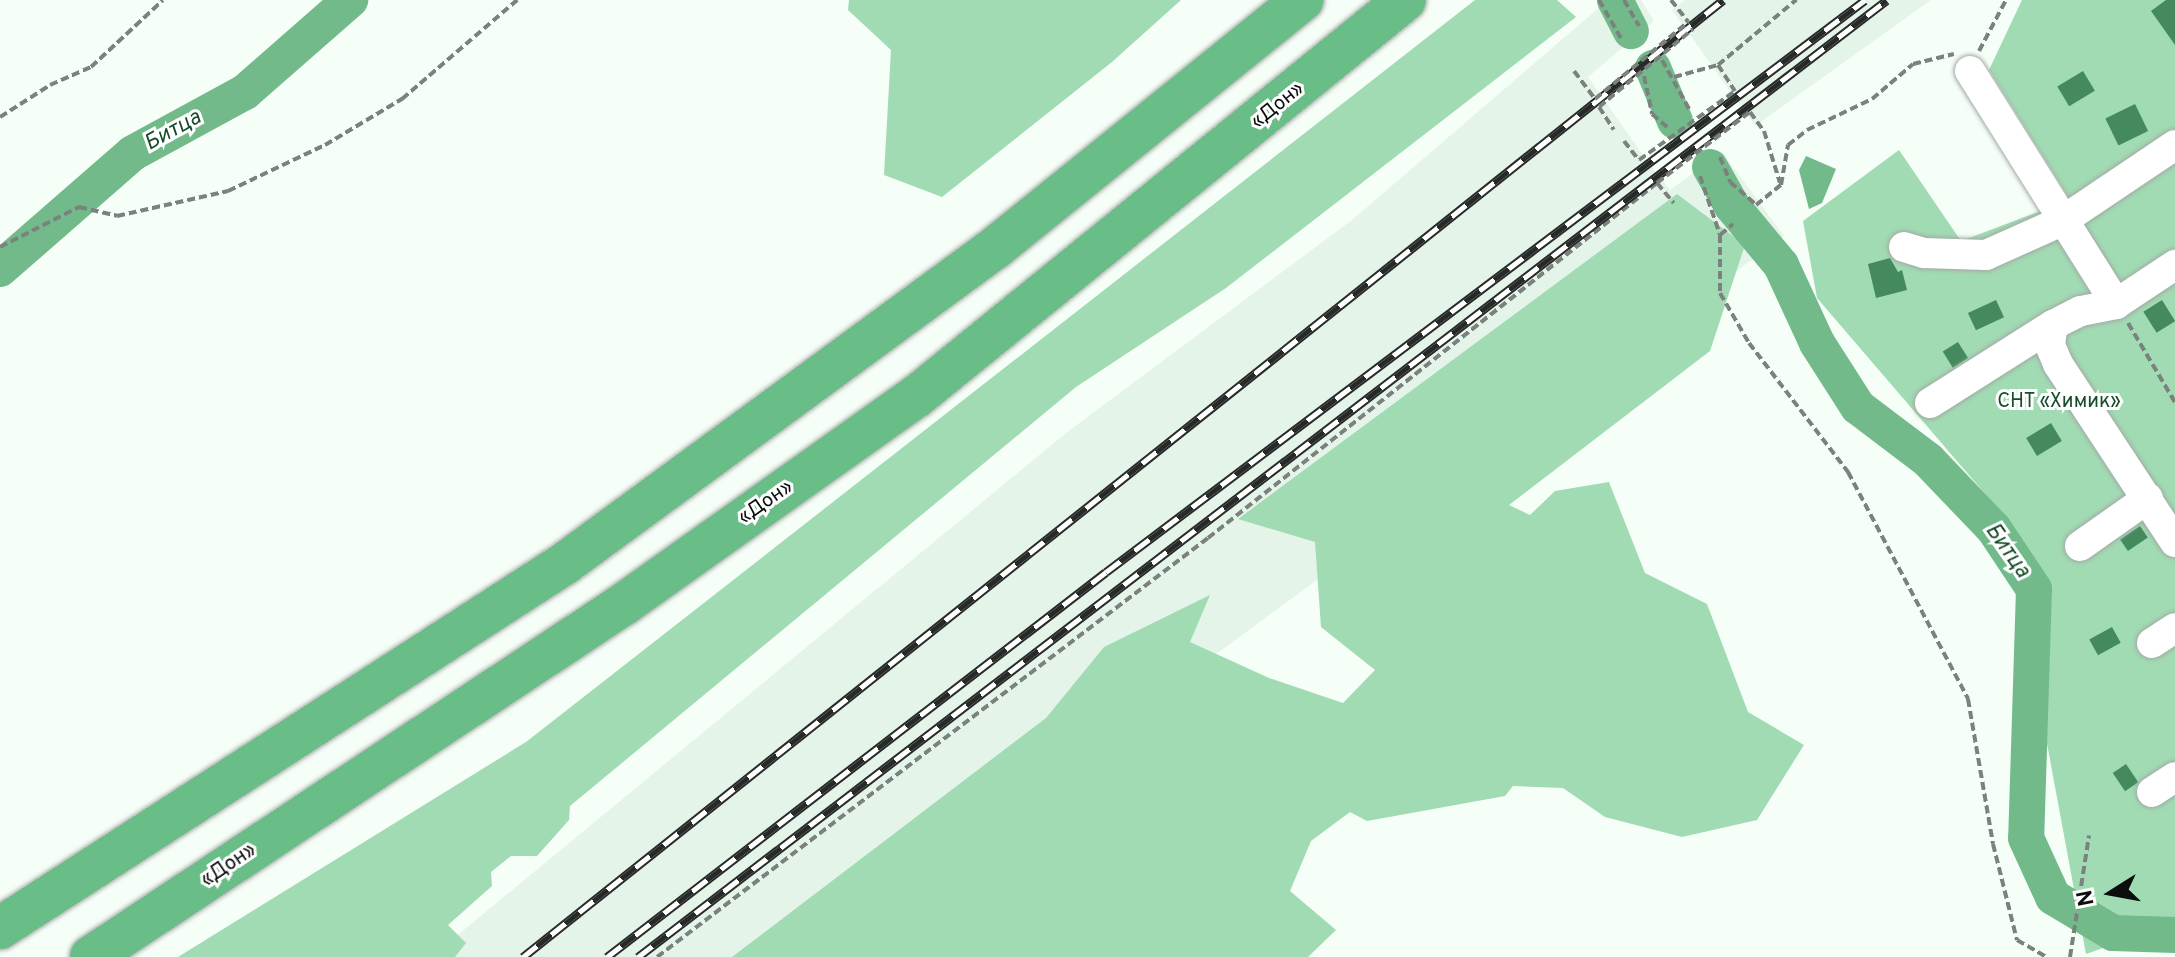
<!DOCTYPE html>
<html>
<head>
<meta charset="utf-8">
<style>
  body { margin:0 }
  #map { position:relative; width:2175px; height:957px; overflow:hidden; background:#f5fef7; font-family:Overpass,sans-serif }
  div>[style] { position:absolute }
  .built>* { inset:0; background:#e4f4e9 }
  .green>* { inset:0; background:#a1dbb3 }
  .water>* { inset:0; background:#73ba8b }
  .river>* { height:36px; margin:-18px; padding:0 18px; transform-origin:18px; border-radius:18px; background:#73ba8b }
  .building>* { inset:0; background:#448a5e; transform-origin:0 0 }
  .path>* { height:4px; margin-top:-2px; transform-origin:0; background:repeating-linear-gradient(90deg,#7b817d 0 8px,transparent 0 12px) }
  .roads { filter:drop-shadow(0 0 2px #a2aaa4) drop-shadow(0 0 2px #a2aaa4) }
  .minor>* { height:30px; margin:-15px; padding:0 15px; transform-origin:15px; border-radius:15px; background:#fff }
  .highway>* { height:42px; margin:-21px; padding:0 21px; transform-origin:21px; border-radius:21px; background:#69be87 }
  .rail>* { height:9px; margin-top:-4.5px; transform-origin:0; background:repeating-linear-gradient(90deg,#fff 0 18px,#272a28 0 36px); box-sizing:border-box; border-block:2px solid #272a28 }
  .path-bridge>* { height:4px; margin-top:-2px; transform-origin:0; background:repeating-linear-gradient(90deg,#7b817d 0 8px,transparent 0 12px) }
  span { translate:-50% -50%; white-space:nowrap; text-align:center; line-height:1.15; -webkit-text-stroke:6px #fff; paint-order:stroke }
  .street-label { font-size:20px; color:#0b0e0c }
  .park-label { font-size:20px; color:#174c2d }
  .water-label { font-size:22px; color:#164b2c; font-style:italic }
  .north { position:absolute; left:2071px; top:853px; width:80px; height:80px; -webkit-text-stroke:6px #fff; paint-order:stroke; rotate:259deg; font-size:22px; font-weight:700; line-height:32px; text-align:center; color:#0b0e0c }
  .north::after { content:''; display:block; margin:auto; width:28px; height:36px; background:#0b0e0c; clip-path:polygon(50% 0,100% 100%,50% 72%,0 100%) }
</style>
</head>
<body>
<div id="map">
  <div class="built">
    <i style="clip-path:polygon(1608px 0,1641px 0,1654px 21px,1588px 77px,1647px 161px,1670px 190px,1722px 152px,1784px 236px,805px 957px,431px 957px,1066px 433px,1352px 220px)"></i>
    <i style="clip-path:polygon(1685px 0,1931px 0,1755px 126px,1672px 10px)"></i>
  </div>
  <div class="green">
    <i style="clip-path:polygon(849px 0,1181px 0,1112px 62px,942px 197px,884px 175px,891px 50px,848px 10px)"></i>
    <i style="clip-path:polygon(1475px 0,1557px 0,1576px 17px,1226px 288px,1076px 387px,570px 806px,569px 820px,537px 856px,511px 856px,491px 872px,492px 886px,448px 925px,466px 943px,455px 957px,178px 957px,526px 742px)"></i>
    <i style="clip-path:polygon(2022px 0,2175px 0,2175px 923px,2086px 954px,2005px 517px,1817px 298px,1803px 221px,1899px 150px,1961px 241px,2070px 200px,1989px 70px)"></i>
    <i style="clip-path:polygon(1677px 194px,1745px 245px,1710px 351px,1509px 505px,1530px 515px,1555px 491px,1609px 482px,1645px 573px,1707px 604px,1748px 712px,1804px 745px,1757px 820px,1682px 837px,1605px 817px,1563px 788px,1513px 786px,1505px 796px,1367px 821px,1350px 812px,1311px 841px,1290px 891px,1336px 930px,1308px 957px,732px 957px,1046px 718px,1104px 647px,1210px 595px,1190px 642px,1269px 678px,1343px 703px,1375px 670px,1321px 627px,1315px 542px,1238px 519px)"></i>
  </div>
  <div class="water">
    <i style="clip-path:polygon(1806px 156px,1836px 169px,1822px 203px,1809px 209px,1799px 170px)"></i>
  </div>
  <div class="river">
    <i style="left:1615px;top:0;width:35px;rotate:63deg"></i>
    <i style="left:1653px;top:68px;width:57px;rotate:67.5deg"></i>
    <i style="left:1710px;top:167px;width:45px;rotate:60.6deg"></i>
    <i style="left:1732px;top:206px;width:77px;rotate:50.3deg"></i>
    <i style="left:1781px;top:265px;width:86px;rotate:65.2deg"></i>
    <i style="left:1817px;top:343px;width:76px;rotate:57.4deg"></i>
    <i style="left:1858px;top:407px;width:88px;rotate:37.1deg"></i>
    <i style="left:1928px;top:460px;width:95px;rotate:46.3deg"></i>
    <i style="left:1994px;top:529px;width:72px;rotate:56.3deg"></i>
    <i style="left:2034px;top:589px;width:249px;rotate:91.8deg"></i>
    <i style="left:2026px;top:838px;width:65px;rotate:65.4deg"></i>
    <i style="left:2053px;top:897px;width:70px;rotate:31deg"></i>
    <i style="left:2113px;top:933px;width:62px;rotate:1.8deg"></i>
    <i style="left:0;top:269px;width:176px;rotate:-41.1deg"></i>
    <i style="left:133px;top:153px;width:128px;rotate:-28.6deg"></i>
    <i style="left:245px;top:92px;width:140px;rotate:-41.2deg"></i>
  </div>
  <div class="building">
    <i style="clip-path:polygon(2166px 0,2175px 0,2175px 45px,2151px 11px)"></i>
    <i style="left:2083px;top:71px;width:23px;height:30px;rotate:59deg"></i>
    <i style="left:2135px;top:104px;width:30px;height:33px;rotate:64deg"></i>
    <i style="clip-path:polygon(1890px 258px,1898px 272px,1902px 270px,1907px 290px,1876px 298px,1868px 264px)"></i>
    <i style="left:1996px;top:300px;width:19px;height:31px;rotate:65deg"></i>
    <i style="left:2162px;top:300px;width:25px;height:22px;rotate:58deg"></i>
    <i style="left:1958px;top:342px;width:19px;height:18px;rotate:58deg"></i>
    <i style="left:2051px;top:423px;width:21px;height:29px;rotate:59deg"></i>
    <i style="left:2140px;top:526px;width:14px;height:24px;rotate:56deg"></i>
    <i style="left:2112px;top:627px;width:18px;height:26px;rotate:61deg"></i>
    <i style="left:2126px;top:764px;width:22px;height:16px;rotate:56deg"></i>
  </div>
  <div class="path">
    <i style="left:1599px;top:0;width:46px;rotate:60.1deg"></i>
    <i style="left:1624px;top:0;width:30px;rotate:60deg"></i>
    <i style="left:1671px;top:0;width:28px;rotate:52deg"></i>
    <i style="left:1979px;top:51px;width:58px;rotate:-62.1deg"></i>
    <i style="left:1662px;top:60px;width:56px;rotate:61.1deg"></i>
    <i style="left:1718px;top:65px;width:31px;rotate:57deg"></i>
    <i style="left:1574px;top:71px;width:35px;rotate:53deg"></i>
    <i style="left:1644px;top:76px;width:39px;rotate:78deg"></i>
    <i style="left:1652px;top:114px;width:20px;rotate:41deg"></i>
    <i style="left:1674px;top:77px;width:46px;rotate:-15.3deg"></i>
    <i style="left:1718px;top:65px;width:102px;rotate:-39.8deg"></i>
    <i style="left:1599px;top:107px;width:27px;rotate:57deg"></i>
    <i style="left:1750px;top:112px;width:24px;rotate:54deg"></i>
    <i style="left:1764px;top:131px;width:54px;rotate:72.9deg"></i>
    <i style="left:0;top:117px;width:59px;rotate:-32.6deg"></i>
    <i style="left:50px;top:85px;width:45px;rotate:-23.7deg"></i>
    <i style="left:91px;top:67px;width:98px;rotate:-42.9deg"></i>
    <i style="left:1624px;top:141px;width:24px;rotate:52deg"></i>
    <i style="left:1720px;top:157px;width:27px;rotate:68deg"></i>
    <i style="left:1730px;top:182px;width:35px;rotate:41deg"></i>
    <i style="left:1756px;top:205px;width:32px;rotate:-39deg"></i>
    <i style="left:1781px;top:185px;width:41px;rotate:-80.1deg"></i>
    <i style="left:1788px;top:145px;width:24px;rotate:-38deg"></i>
    <i style="left:1807px;top:130px;width:72px;rotate:-25.5deg"></i>
    <i style="left:1872px;top:99px;width:54px;rotate:-40.5deg"></i>
    <i style="left:1913px;top:64px;width:42px;rotate:-13.7deg"></i>
    <i style="left:1700px;top:176px;width:62px;rotate:71.3deg"></i>
    <i style="left:1720px;top:235px;width:58px;rotate:90deg"></i>
    <i style="left:1720px;top:293px;width:58px;rotate:59.9deg"></i>
    <i style="left:1749px;top:343px;width:163px;rotate:52.5deg"></i>
    <i style="left:1848px;top:472px;width:257px;rotate:62.1deg"></i>
    <i style="left:1968px;top:699px;width:147px;rotate:80.2deg"></i>
    <i style="left:1993px;top:844px;width:99px;rotate:76deg"></i>
    <i style="left:2017px;top:940px;width:34px;rotate:30deg"></i>
    <i style="left:1720px;top:235px;width:17px;rotate:-40deg"></i>
    <i style="left:0;top:247px;width:89px;rotate:-26.9deg"></i>
    <i style="left:79px;top:207px;width:39px;rotate:13deg"></i>
    <i style="left:117px;top:216px;width:114px;rotate:-12.7deg"></i>
    <i style="left:228px;top:191px;width:107px;rotate:-25.4deg"></i>
    <i style="left:325px;top:145px;width:90px;rotate:-30.9deg"></i>
    <i style="left:402px;top:99px;width:152px;rotate:-40.7deg"></i>
    <i style="left:2128px;top:323px;width:92px;rotate:59.3deg"></i>
    <i style="left:657px;top:957px;width:692px;rotate:-37.25deg"></i>
    <i style="left:1208px;top:538px;width:572px;rotate:-38.33deg"></i>
    <i style="left:1657px;top:183px;width:26px;rotate:50deg"></i>
    <i style="left:2070px;top:957px;width:123px;rotate:-81.1deg"></i>
  </div>
  <div class="roads">
    <div class="minor">
      <i style="left:1970px;top:71px;width:275px;rotate:57.9deg"></i>
      <i style="left:1904px;top:247px;width:21px;rotate:17deg"></i>
      <i style="left:1924px;top:253px;width:62px;rotate:1.8deg"></i>
      <i style="left:1986px;top:255px;width:83px;rotate:-24.1deg"></i>
      <i style="left:2062px;top:221px;width:136px;rotate:-33.9deg"></i>
      <i style="left:2053px;top:325px;width:20px;rotate:99deg"></i>
      <i style="left:2050px;top:345px;width:21px;rotate:67deg"></i>
      <i style="left:2058px;top:364px;width:213px;rotate:56.7deg"></i>
      <i style="left:1930px;top:403px;width:146px;rotate:-32.4deg"></i>
      <i style="left:2053px;top:325px;width:31px;rotate:-27deg"></i>
      <i style="left:2081px;top:311px;width:36px;rotate:-11deg"></i>
      <i style="left:2116px;top:304px;width:71px;rotate:-33.5deg"></i>
      <i style="left:2080px;top:546px;width:83px;rotate:-35.2deg"></i>
      <i style="left:2152px;top:643px;width:27px;rotate:-33deg"></i>
      <i style="left:2152px;top:792px;width:27px;rotate:-33deg"></i>
    </div>
    <div class="highway">
      <i style="left:0;top:928px;width:671px;rotate:-32.84deg"></i>
      <i style="left:564px;top:564px;width:534px;rotate:-36.25deg"></i>
      <i style="left:995px;top:248px;width:395px;rotate:-38.9deg"></i>
      <i style="left:91px;top:957px;width:639px;rotate:-33.52deg"></i>
      <i style="left:624px;top:604px;width:359px;rotate:-35.4deg"></i>
      <i style="left:917px;top:396px;width:628px;rotate:-39.06deg"></i>
    </div>
  </div>
  <div class="rail">
    <i style="left:523px;top:957px;width:1535px;rotate:-38.57deg"></i>
    <i style="left:607px;top:957px;width:630px;rotate:-37.65deg"></i>
    <i style="left:1106px;top:572px;width:950px;rotate:-37deg"></i>
    <i style="left:638px;top:957px;width:1573px;rotate:-37.46deg"></i>
  </div>
  <div class="path-bridge">
    <i style="left:1595px;top:99px;width:121px;rotate:-39.6deg"></i>
    <i style="left:1599px;top:107px;width:122px;rotate:-39.7deg"></i>
    <i style="left:1639px;top:160px;width:118px;rotate:-35.7deg"></i>
    <i style="left:1657px;top:183px;width:117px;rotate:-37.4deg"></i>
  </div>
  <div class="street-label">
    <span style="left:1278px;top:106px;rotate:-39deg">«Дон»</span>
    <span style="left:766px;top:503px;rotate:-35deg">«Дон»</span>
    <span style="left:229px;top:866px;rotate:-34deg">«Дон»</span>
  </div>
  <div class="park-label">
    <span style="left:2059px;top:402px">СНТ «Химик»</span>
  </div>
  <div class="water-label">
    <span style="left:173px;top:131px;rotate:-29deg">Битца</span>
    <span style="left:2007px;top:551px;rotate:55deg">Битца</span>
  </div>
  <div class="north">N</div>
</div>
</body>
</html>
